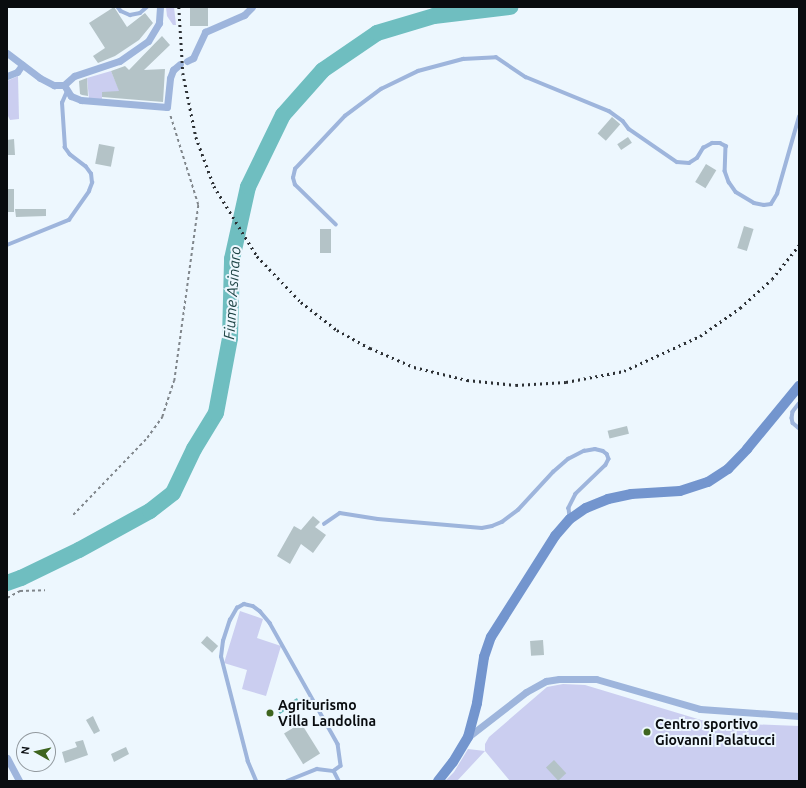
<!DOCTYPE html>
<html>
<head>
<meta charset="utf-8">
<style>
  body { margin:0 }
  #map { position:relative; width:806px; height:788px; overflow:hidden; background:#edf7fe; font-family:Ubuntu,sans-serif }
  div>[style] { position:absolute }
  .green>* { inset:0; background:#cbcef0 }
  .water>* { inset:0; background:#6fbec0 }
  .river>* { height:16px; margin:-8px; padding:0 8px; transform-origin:8px; border-radius:8px; background:#6fbec0 }
  .building>* { inset:0; background:#b4c3c7; transform-origin:0 0 }
  .path>* { height:1.5px; margin-top:-0.75px; transform-origin:0; background:repeating-linear-gradient(90deg,#80868b 0 3px,transparent 0 6px) }
  .lane>* { height:3.5px; margin:-1.75px; padding:0 1.75px; transform-origin:1.75px; border-radius:1.75px; background:#9eb5dc }
  .street>* { height:7px; margin:-3.5px; padding:0 3.5px; transform-origin:3.5px; border-radius:3.5px; background:#9eb5dc }
  .secondary>* { height:10px; margin:-5px; padding:0 5px; transform-origin:5px; border-radius:5px; background:#7395ce }
  .rail>* { height:2.5px; margin-top:-1.25px; transform-origin:0; background:repeating-linear-gradient(90deg,#2d3135 0 2px,transparent 0 6px) }
  .dots>* { width:11px; height:11px; translate:-50% -50%; box-sizing:border-box; border:2px solid #edf7fe; border-radius:50% }
  span { translate:-50% -50%; white-space:nowrap; text-align:center; line-height:1.15; -webkit-text-stroke:4px #edf7fe; paint-order:stroke }
  .poi-label { font-size:14px; color:#090c0f; font-weight:700 }
  .left { translate:0 -50%; text-align:left }
  .water-label { font-size:15px; color:#1e4445; font-style:italic }
  .frame { position:absolute; inset:0; border:8px solid #090c0f; pointer-events:none }
  .north { position:absolute; left:16px; top:732px; width:40px; height:40px; box-sizing:border-box; background:#edf7fe; border:1px solid #92999e; border-radius:50%; rotate:278deg; font-size:11px; font-weight:700; line-height:16px; text-align:center; color:#090c0f }
  .north::after { content:''; display:block; margin:auto; width:14px; height:18px; background:#3e651f; clip-path:polygon(50% 0,100% 100%,50% 72%,0 100%) }
</style>
</head>
<body>
<div id="map">
  <div class="green">
    <i style="clip-path:polygon(166px 7px,174px 7px,176px 25px,173px 25px,167px 16px)"></i>
    <i style="clip-path:polygon(111px 71px,120px 92px,102px 92px,102px 100px,89px 99px,87px 78px)"></i>
    <i style="clip-path:polygon(18px 76px,19px 119px,10px 120px,7px 114px,7px 81px)"></i>
    <i style="clip-path:polygon(240px 611px,263px 619px,257px 638px,281px 646px,266px 696px,242px 689px,247px 670px,224px 663px)"></i>
    <i style="clip-path:polygon(563px 684px,585px 685px,701px 720px,719px 723px,799px 726px,799px 781px,510px 781px,485px 751px,457px 781px,445px 781px,454px 772px,468px 749px,485px 751px,485px 744px,489px 737px,547px 687px)"></i>
  </div>
  <div class="water">
    <i style="clip-path:polygon(297px 698px,301px 706px,288px 714px,286px 710px,280px 714px,277px 710px)"></i>
  </div>
  <div class="river">
    <i style="left:7px;top:583px;width:15px;rotate:-20deg"></i>
    <i style="left:21px;top:578px;width:64px;rotate:-25.8deg"></i>
    <i style="left:79px;top:550px;width:81px;rotate:-28.8deg"></i>
    <i style="left:150px;top:511px;width:29px;rotate:-38deg"></i>
    <i style="left:173px;top:493px;width:49px;rotate:-64.5deg"></i>
    <i style="left:194px;top:449px;width:42px;rotate:-58.6deg"></i>
    <i style="left:216px;top:413px;width:76px;rotate:-79.4deg"></i>
    <i style="left:230px;top:338px;width:79px;rotate:-88.5deg"></i>
    <i style="left:232px;top:259px;width:74px;rotate:-77.5deg"></i>
    <i style="left:248px;top:187px;width:80px;rotate:-64.1deg"></i>
    <i style="left:283px;top:115px;width:60px;rotate:-48.4deg"></i>
    <i style="left:323px;top:70px;width:65px;rotate:-34.4deg"></i>
    <i style="left:377px;top:33px;width:59px;rotate:-16.6deg"></i>
    <i style="left:434px;top:16px;width:77px;rotate:-6.8deg"></i>
  </div>
  <div class="building">
    <i style="clip-path:polygon(114px 7px,127px 27px,145px 13px,153px 23px,139px 40px,115px 56px,98px 63px,93px 56px,105px 48px,89px 23px)"></i>
    <i style="left:190px;top:7px;width:18px;height:19px"></i>
    <i style="clip-path:polygon(162px 36px,170px 45px,144px 70px,165px 69px,163px 102px,102px 97px,102px 92px,119px 91px,111px 71px,125px 66px,129px 70px)"></i>
    <i style="clip-path:polygon(87px 78px,88px 96px,82px 95px,80px 94px,79px 81px)"></i>
    <i style="left:612px;top:117px;width:11px;height:22px;rotate:41deg"></i>
    <i style="left:628px;top:137px;width:7px;height:13px;rotate:56deg"></i>
    <i style="clip-path:polygon(14px 139px,15px 155px,7px 155px,7px 140px)"></i>
    <i style="left:99px;top:144px;width:16px;height:20px;rotate:11deg"></i>
    <i style="left:706px;top:164px;width:12px;height:21px;rotate:31deg"></i>
    <i style="left:7px;top:189px;width:7px;height:23px"></i>
    <i style="clip-path:polygon(15px 209px,46px 209px,46px 216px,16px 217px)"></i>
    <i style="left:744px;top:226px;width:10px;height:23px;rotate:17deg"></i>
    <i style="left:320px;top:229px;width:11px;height:24px"></i>
    <i style="left:627px;top:426px;width:8px;height:20px;rotate:76deg"></i>
    <i style="clip-path:polygon(313px 516px,320px 522px,315px 527px,326px 535px,313px 553px,301px 544px,290px 564px,277px 556px,294px 526px,301px 530px)"></i>
    <i style="left:207px;top:636px;width:15px;height:9px;rotate:42deg"></i>
    <i style="left:543px;top:640px;width:15px;height:13px;rotate:86deg"></i>
    <i style="clip-path:polygon(93px 716px,100px 731px,94px 734px,86px 720px)"></i>
    <i style="left:301px;top:723px;width:36px;height:20px;rotate:58deg"></i>
    <i style="clip-path:polygon(83px 740px,88px 755px,65px 763px,62px 752px,77px 747px,75px 742px)"></i>
    <i style="clip-path:polygon(126px 747px,129px 754px,114px 762px,111px 754px)"></i>
    <i style="left:554px;top:760px;width:18px;height:11px;rotate:47deg"></i>
  </div>
  <div class="path">
    <i style="left:73px;top:515px;width:107px;rotate:-46.1deg"></i>
    <i style="left:147px;top:438px;width:26px;rotate:-54deg"></i>
    <i style="left:162px;top:417px;width:38px;rotate:-72deg"></i>
    <i style="left:174px;top:381px;width:178px;rotate:-82.2deg"></i>
    <i style="left:198px;top:205px;width:94px;rotate:-107.3deg"></i>
    <i style="left:7px;top:598px;width:15px;rotate:-28deg"></i>
    <i style="left:20px;top:591px;width:25px;rotate:-2deg"></i>
  </div>
  <div class="lane">
    <i style="left:118px;top:7px;width:5px;rotate:53deg"></i>
    <i style="left:121px;top:11px;width:10px;rotate:24deg"></i>
    <i style="left:130px;top:15px;width:10px;rotate:-11deg"></i>
    <i style="left:140px;top:13px;width:9px;rotate:-41deg"></i>
    <i style="left:336px;top:225px;width:57px;rotate:-135.7deg"></i>
    <i style="left:295px;top:185px;width:7px;rotate:-106deg"></i>
    <i style="left:293px;top:178px;width:9px;rotate:-77deg"></i>
    <i style="left:295px;top:169px;width:73px;rotate:-46.7deg"></i>
    <i style="left:345px;top:116px;width:45px;rotate:-36.9deg"></i>
    <i style="left:381px;top:89px;width:41px;rotate:-25.9deg"></i>
    <i style="left:418px;top:71px;width:47px;rotate:-14.9deg"></i>
    <i style="left:463px;top:59px;width:33px;rotate:-3deg"></i>
    <i style="left:496px;top:57px;width:36px;rotate:34deg"></i>
    <i style="left:526px;top:77px;width:90px;rotate:22.3deg"></i>
    <i style="left:609px;top:111px;width:17px;rotate:36deg"></i>
    <i style="left:623px;top:121px;width:10px;rotate:53deg"></i>
    <i style="left:629px;top:129px;width:58px;rotate:34.5deg"></i>
    <i style="left:677px;top:162px;width:12px;rotate:5deg"></i>
    <i style="left:689px;top:163px;width:9px;rotate:-32deg"></i>
    <i style="left:697px;top:158px;width:12px;rotate:-59deg"></i>
    <i style="left:703px;top:148px;width:10px;rotate:-29deg"></i>
    <i style="left:712px;top:143px;width:8px"></i>
    <i style="left:720px;top:143px;width:7px;rotate:27deg"></i>
    <i style="left:726px;top:146px;width:25px;rotate:92deg"></i>
    <i style="left:725px;top:171px;width:12px;rotate:70deg"></i>
    <i style="left:729px;top:182px;width:12px;rotate:55deg"></i>
    <i style="left:736px;top:192px;width:21px;rotate:31deg"></i>
    <i style="left:754px;top:203px;width:10px;rotate:11deg"></i>
    <i style="left:764px;top:205px;width:7px;rotate:-8deg"></i>
    <i style="left:771px;top:204px;width:12px;rotate:-59deg"></i>
    <i style="left:777px;top:194px;width:80px;rotate:-74.1deg"></i>
    <i style="left:7px;top:245px;width:67px;rotate:-22deg"></i>
    <i style="left:69px;top:220px;width:35px;rotate:-55deg"></i>
    <i style="left:89px;top:191px;width:9px;rotate:-69deg"></i>
    <i style="left:92px;top:183px;width:9px;rotate:-96deg"></i>
    <i style="left:91px;top:174px;width:9px;rotate:-126deg"></i>
    <i style="left:86px;top:167px;width:20px;rotate:-143deg"></i>
    <i style="left:70px;top:155px;width:9px;rotate:-126deg"></i>
    <i style="left:65px;top:148px;width:45px;rotate:-93.8deg"></i>
    <i style="left:62px;top:103px;width:13px;rotate:-67deg"></i>
    <i style="left:799px;top:404px;width:10px;rotate:127deg"></i>
    <i style="left:793px;top:412px;width:6px;rotate:99deg"></i>
    <i style="left:792px;top:418px;width:5px;rotate:79deg"></i>
    <i style="left:793px;top:423px;width:8px;rotate:40deg"></i>
    <i style="left:324px;top:524px;width:19px;rotate:-35deg"></i>
    <i style="left:340px;top:513px;width:38px;rotate:9deg"></i>
    <i style="left:378px;top:519px;width:104px;rotate:4.9deg"></i>
    <i style="left:482px;top:528px;width:10px;rotate:-11deg"></i>
    <i style="left:492px;top:526px;width:11px;rotate:-22deg"></i>
    <i style="left:502px;top:522px;width:20px;rotate:-37deg"></i>
    <i style="left:518px;top:510px;width:52px;rotate:-47.4deg"></i>
    <i style="left:553px;top:472px;width:20px;rotate:-41deg"></i>
    <i style="left:568px;top:459px;width:18px;rotate:-27deg"></i>
    <i style="left:584px;top:451px;width:11px;rotate:-10deg"></i>
    <i style="left:595px;top:449px;width:8px;rotate:14deg"></i>
    <i style="left:603px;top:451px;width:5px;rotate:37deg"></i>
    <i style="left:607px;top:454px;width:5px;rotate:68deg"></i>
    <i style="left:609px;top:459px;width:7px;rotate:117deg"></i>
    <i style="left:606px;top:465px;width:42px;rotate:136deg"></i>
    <i style="left:576px;top:494px;width:16px;rotate:117deg"></i>
    <i style="left:569px;top:508px;width:10px;rotate:84deg"></i>
    <i style="left:256px;top:781px;width:21px;rotate:-113deg"></i>
    <i style="left:248px;top:762px;width:108px;rotate:-104.4deg"></i>
    <i style="left:221px;top:657px;width:16px;rotate:-83deg"></i>
    <i style="left:223px;top:641px;width:22px;rotate:-72deg"></i>
    <i style="left:230px;top:620px;width:14px;rotate:-60deg"></i>
    <i style="left:237px;top:608px;width:8px;rotate:-30deg"></i>
    <i style="left:244px;top:604px;width:9px;rotate:13deg"></i>
    <i style="left:253px;top:606px;width:9px;rotate:36deg"></i>
    <i style="left:260px;top:611px;width:16px;rotate:50deg"></i>
    <i style="left:270px;top:623px;width:139px;rotate:60.7deg"></i>
    <i style="left:338px;top:744px;width:22px;rotate:82deg"></i>
    <i style="left:341px;top:766px;width:9px;rotate:144deg"></i>
    <i style="left:334px;top:771px;width:11px;rotate:63deg"></i>
    <i style="left:287px;top:781px;width:32px;rotate:-22deg"></i>
    <i style="left:317px;top:769px;width:17px;rotate:7deg"></i>
  </div>
  <div class="street">
    <i style="left:160px;top:7px;width:16px;rotate:94deg"></i>
    <i style="left:159px;top:23px;width:21px;rotate:121deg"></i>
    <i style="left:148px;top:41px;width:35px;rotate:145deg"></i>
    <i style="left:119px;top:61px;width:47px;rotate:161.6deg"></i>
    <i style="left:74px;top:76px;width:13px;rotate:138deg"></i>
    <i style="left:64px;top:85px;width:13px;rotate:58deg"></i>
    <i style="left:71px;top:96px;width:11px;rotate:22deg"></i>
    <i style="left:81px;top:100px;width:86px;rotate:4.7deg"></i>
    <i style="left:167px;top:107px;width:29px;rotate:-84deg"></i>
    <i style="left:170px;top:78px;width:9px;rotate:-69deg"></i>
    <i style="left:173px;top:70px;width:9px;rotate:-41deg"></i>
    <i style="left:7px;top:53px;width:41px;rotate:37.1deg"></i>
    <i style="left:40px;top:78px;width:16px;rotate:27deg"></i>
    <i style="left:54px;top:85px;width:10px"></i>
    <i style="left:187px;top:61px;width:7px;rotate:-27deg"></i>
    <i style="left:193px;top:58px;width:29px;rotate:-65deg"></i>
    <i style="left:205px;top:32px;width:43px;rotate:-23.6deg"></i>
    <i style="left:244px;top:15px;width:11px;rotate:-45deg"></i>
    <i style="left:7px;top:76px;width:11px;rotate:-22deg"></i>
    <i style="left:17px;top:72px;width:9px;rotate:-54deg"></i>
    <i style="left:468px;top:737px;width:73px;rotate:-37.8deg"></i>
    <i style="left:526px;top:692px;width:23px;rotate:-29deg"></i>
    <i style="left:546px;top:681px;width:13px;rotate:-9deg"></i>
    <i style="left:559px;top:679px;width:37px"></i>
    <i style="left:596px;top:679px;width:108px;rotate:16.1deg"></i>
    <i style="left:700px;top:709px;width:99px;rotate:4deg"></i>
    <i style="left:7px;top:758px;width:26px;rotate:62deg"></i>
  </div>
  <div class="secondary">
    <i style="left:438px;top:781px;width:24px;rotate:-52deg"></i>
    <i style="left:453px;top:762px;width:29px;rotate:-59deg"></i>
    <i style="left:468px;top:737px;width:35px;rotate:-75deg"></i>
    <i style="left:477px;top:703px;width:47px;rotate:-81.3deg"></i>
    <i style="left:484px;top:657px;width:21px;rotate:-71deg"></i>
    <i style="left:491px;top:637px;width:120px;rotate:-57.6deg"></i>
    <i style="left:555px;top:536px;width:23px;rotate:-49deg"></i>
    <i style="left:570px;top:519px;width:19px;rotate:-35deg"></i>
    <i style="left:586px;top:508px;width:24px;rotate:-22deg"></i>
    <i style="left:608px;top:499px;width:24px;rotate:-12deg"></i>
    <i style="left:631px;top:494px;width:49px;rotate:-3.5deg"></i>
    <i style="left:680px;top:491px;width:29px;rotate:-18deg"></i>
    <i style="left:708px;top:482px;width:24px;rotate:-33deg"></i>
    <i style="left:728px;top:469px;width:28px;rotate:-46deg"></i>
    <i style="left:747px;top:449px;width:82px;rotate:-50.5deg"></i>
  </div>
  <div class="rail">
    <i style="left:179px;top:7px;width:66px;rotate:86.5deg"></i>
    <i style="left:183px;top:73px;width:65px;rotate:78.5deg"></i>
    <i style="left:196px;top:137px;width:52px;rotate:69.8deg"></i>
    <i style="left:214px;top:186px;width:82px;rotate:58.4deg"></i>
    <i style="left:257px;top:256px;width:64px;rotate:46.3deg"></i>
    <i style="left:301px;top:302px;width:46px;rotate:37.9deg"></i>
    <i style="left:337px;top:330px;width:38px;rotate:29deg"></i>
    <i style="left:370px;top:348px;width:48px;rotate:23.4deg"></i>
    <i style="left:414px;top:367px;width:55px;rotate:13.8deg"></i>
    <i style="left:467px;top:380px;width:49px;rotate:5.8deg"></i>
    <i style="left:516px;top:385px;width:50px;rotate:-3.4deg"></i>
    <i style="left:566px;top:382px;width:59px;rotate:-10.7deg"></i>
    <i style="left:624px;top:371px;width:84px;rotate:-24.7deg"></i>
    <i style="left:700px;top:336px;width:49px;rotate:-35deg"></i>
    <i style="left:740px;top:308px;width:43px;rotate:-42.2deg"></i>
    <i style="left:772px;top:279px;width:43px;rotate:-51.5deg"></i>
  </div>
  <div class="dots">
    <i style="left:270px;top:713px;background:#3e651f"></i>
    <i style="left:647px;top:732px;background:#3e651f"></i>
  </div>
  <div class="poi-label">
    <span class="left" style="left:278px;top:713px">Agriturismo<br>Villa Landolina</span>
    <span class="left" style="left:655px;top:732px">Centro sportivo<br>Giovanni Palatucci</span>
  </div>
  <div class="water-label">
    <span style="left:232px;top:293px;rotate:-86deg">Fiume Asinaro</span>
  </div>
  <div class="frame"></div>
  <div class="north">N</div>
</div>
</body>
</html>
